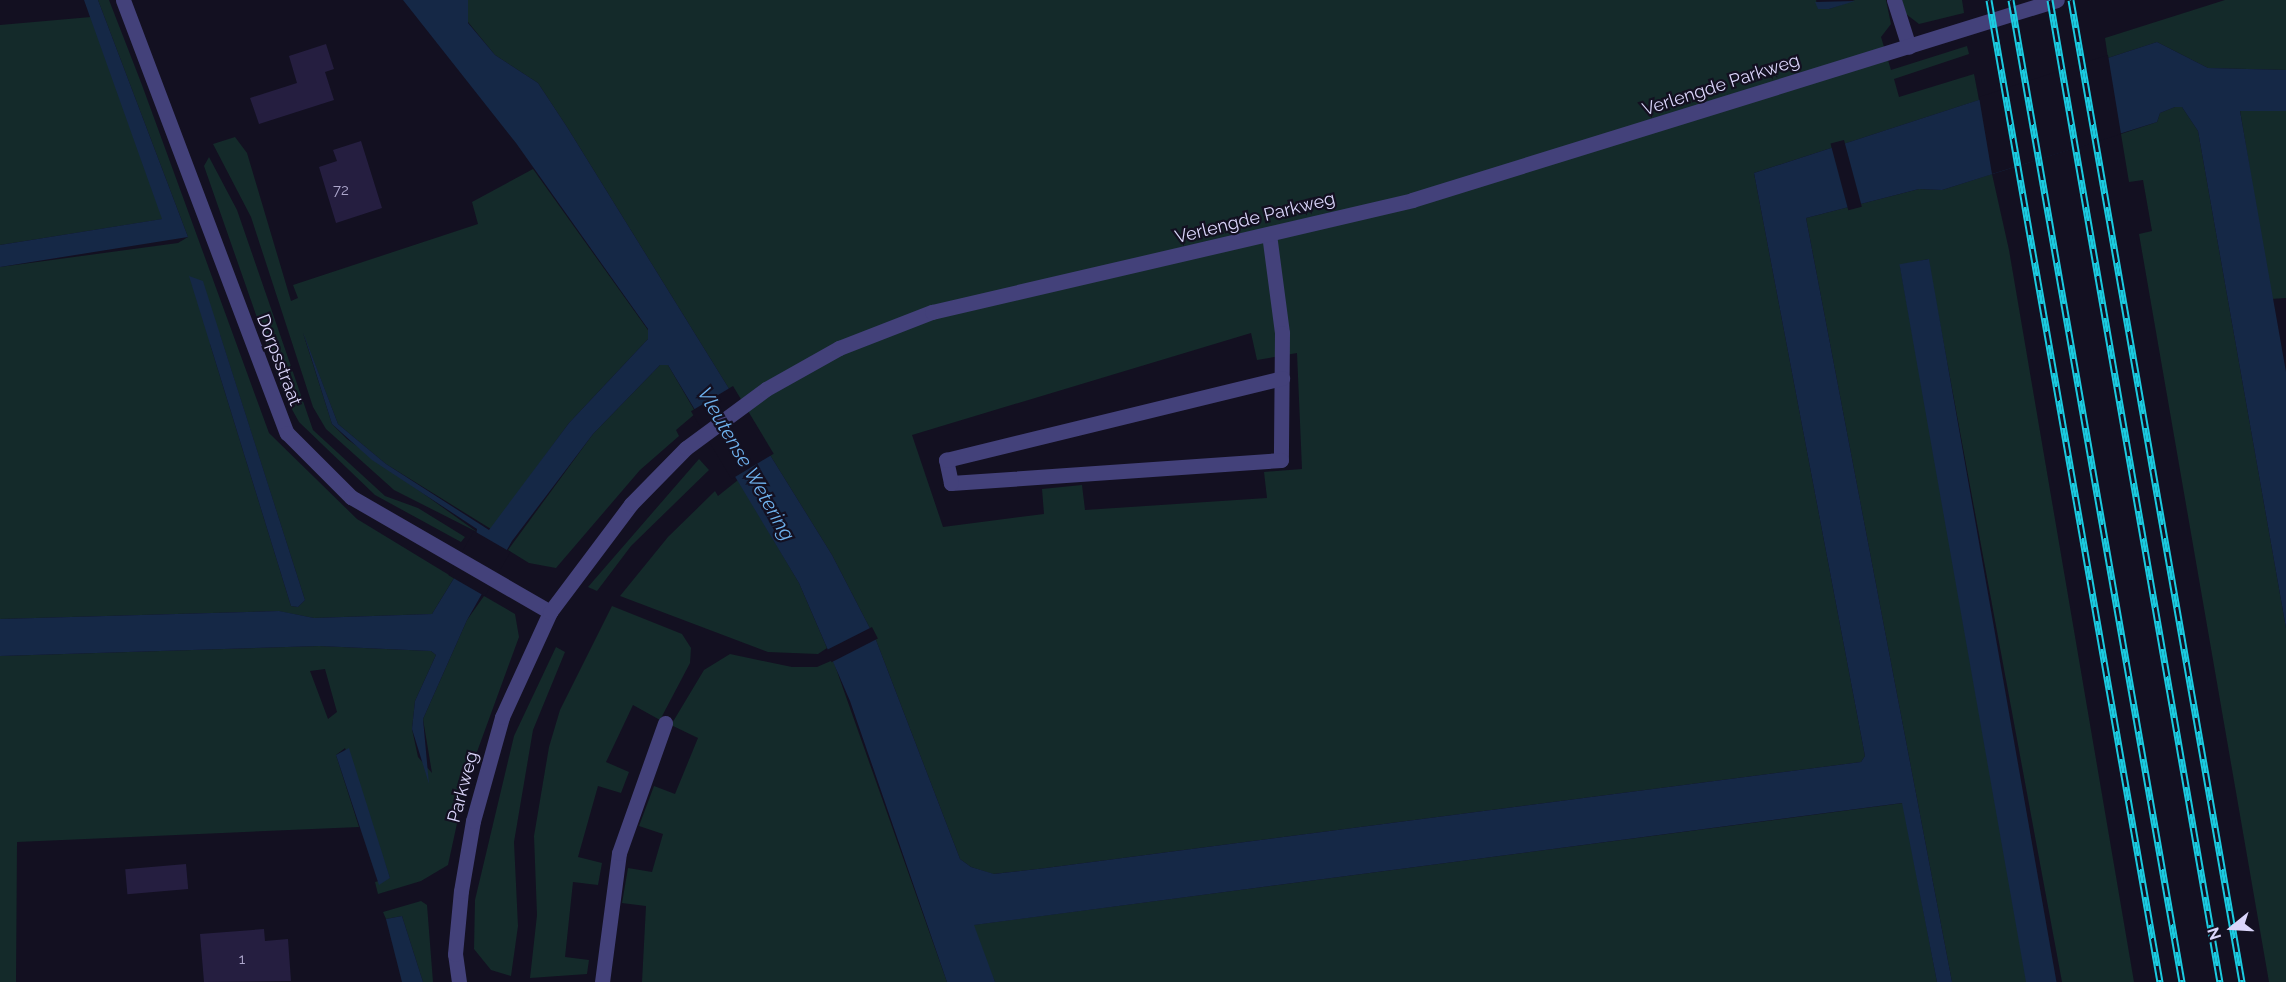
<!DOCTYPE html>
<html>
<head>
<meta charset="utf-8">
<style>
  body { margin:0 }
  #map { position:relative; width:2286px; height:982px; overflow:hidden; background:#131021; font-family:Raleway,sans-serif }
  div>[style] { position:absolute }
  .green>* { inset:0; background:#142a2a }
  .water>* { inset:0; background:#152846; transform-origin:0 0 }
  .pier>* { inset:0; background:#131021; transform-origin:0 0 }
  .building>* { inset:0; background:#251e40; transform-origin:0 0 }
  .service>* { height:15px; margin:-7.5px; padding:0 7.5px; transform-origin:7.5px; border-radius:7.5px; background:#43417a }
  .minor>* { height:15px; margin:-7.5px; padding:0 7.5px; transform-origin:7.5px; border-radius:7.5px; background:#43417a }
  .tertiary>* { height:15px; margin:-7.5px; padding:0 7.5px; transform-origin:7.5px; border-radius:7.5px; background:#43417a }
  .rail>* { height:7px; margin-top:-3.5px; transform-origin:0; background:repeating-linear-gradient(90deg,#131021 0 14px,#1bcbe0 0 28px); box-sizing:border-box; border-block:2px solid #1bcbe0 }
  span { translate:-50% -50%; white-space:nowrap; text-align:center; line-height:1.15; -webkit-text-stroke:4.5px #131021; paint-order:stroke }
  .number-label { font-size:15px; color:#ada7cc }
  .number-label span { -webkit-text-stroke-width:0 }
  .street-label { font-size:18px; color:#dad5fa }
  .water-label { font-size:20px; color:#6fb2ee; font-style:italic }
  .north { position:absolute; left:2202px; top:898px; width:60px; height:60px; -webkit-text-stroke:4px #131021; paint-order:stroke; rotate:252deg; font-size:16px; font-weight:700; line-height:24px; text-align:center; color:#dad5fa }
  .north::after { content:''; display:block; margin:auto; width:21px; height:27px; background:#dad5fa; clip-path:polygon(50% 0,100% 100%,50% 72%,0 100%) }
</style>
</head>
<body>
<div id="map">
  <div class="green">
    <i style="clip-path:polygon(evenodd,98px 0,109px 0,142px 85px,269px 433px,357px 519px,454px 578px,432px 614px,314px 618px,278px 611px,0 619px,0 267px,178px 243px,188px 237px,98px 0,220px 335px,305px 600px,298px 607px,291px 606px,210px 344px,220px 335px)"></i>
    <i style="clip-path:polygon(evenodd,468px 0,1816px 0,1818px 8px,1829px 9px,1855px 0,1886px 0,1891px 24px,1881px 37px,1891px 70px,1967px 46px,1969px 54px,1894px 79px,1899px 97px,1974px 74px,1979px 100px,1754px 173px,1865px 756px,1861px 762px,1046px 868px,993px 874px,971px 867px,960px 859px,876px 640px,832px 555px,567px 127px,538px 83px,495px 55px,468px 22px,468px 0,1251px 333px,1257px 360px,1297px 353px,1302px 469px,1264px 472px,1267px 498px,1085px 510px,1082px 485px,1042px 489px,1044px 514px,943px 527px,912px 435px,1251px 333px)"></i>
    <i style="clip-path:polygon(1902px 0,1962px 0,1964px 13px,1919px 24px,1906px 14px)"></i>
    <i style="clip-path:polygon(2225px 0,2286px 0,2286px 70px,2208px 68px,2157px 42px,2108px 58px,2105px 38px)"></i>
    <i style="clip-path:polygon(91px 17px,163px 219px,0 245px,0 25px)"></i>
    <i style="clip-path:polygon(2175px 107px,2182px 107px,2198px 131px,2286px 628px,2286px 982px,2269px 982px,2139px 234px,2152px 231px,2143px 180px,2129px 182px,2121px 134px,2157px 122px,2160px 113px)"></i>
    <i style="clip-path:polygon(2240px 110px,2286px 111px,2286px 298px,2271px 299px)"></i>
    <i style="clip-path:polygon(235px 137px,247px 153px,291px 301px,298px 298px,293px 285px,478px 224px,472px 202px,533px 169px,648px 330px,648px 339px,569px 423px,491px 529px,386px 464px,338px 424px,303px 333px,332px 424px,347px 439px,477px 532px,394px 490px,326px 429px,313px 407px,251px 217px,213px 144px)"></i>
    <i style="clip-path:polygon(209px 157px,237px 210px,313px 430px,385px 496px,418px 508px,465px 537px,461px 542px,375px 495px,299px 422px,284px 395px,204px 166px)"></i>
    <i style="clip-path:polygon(1992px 174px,2009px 250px,2134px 982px,2062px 982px,1928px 259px,1900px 266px,2032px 982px,1952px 982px,1806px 218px,1919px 189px,1942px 190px)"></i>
    <i style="clip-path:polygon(660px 365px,668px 365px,696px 413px,676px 430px,679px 436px,640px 470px,556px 568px,529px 563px,508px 550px,593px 434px)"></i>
    <i style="clip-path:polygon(699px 459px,709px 470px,631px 546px,597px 591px,588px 587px)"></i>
    <i style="clip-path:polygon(738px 480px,799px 583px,827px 648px,818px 654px,768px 652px,620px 596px,668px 537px,715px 491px,718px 496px)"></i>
    <i style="clip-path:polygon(evenodd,484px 596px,515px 614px,519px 637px,466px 782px,448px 865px,421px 881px,378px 894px,375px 882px,390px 878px,345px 748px,336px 755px,359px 827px,17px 842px,16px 982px,0 982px,0 656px,319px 646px,431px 651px,436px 655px,415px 701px,412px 729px,418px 757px,432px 773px,423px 719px,467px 620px,484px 596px,325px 669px,337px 712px,328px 719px,310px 671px,325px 669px)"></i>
    <i style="clip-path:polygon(612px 606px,682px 634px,691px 648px,690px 663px,660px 720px,633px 705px,606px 762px,629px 772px,621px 793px,598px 786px,578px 857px,602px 863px,598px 885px,573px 882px,565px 957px,589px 960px,587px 974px,530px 978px,537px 915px,534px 836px,549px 747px,560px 710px)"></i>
    <i style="clip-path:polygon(556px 647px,565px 652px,533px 730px,514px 842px,518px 926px,511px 976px,491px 970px,474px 949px,475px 900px,514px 736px)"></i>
    <i style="clip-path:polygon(730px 654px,792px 667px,817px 667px,833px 660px,947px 982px,642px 982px,646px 906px,622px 903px,628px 868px,652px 872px,663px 834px,639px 826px,654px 786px,675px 794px,698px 738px,671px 725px,704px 670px)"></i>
    <i style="clip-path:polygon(1903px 803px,1937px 982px,995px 982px,975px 940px,973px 925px)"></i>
    <i style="clip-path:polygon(421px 901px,427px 905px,433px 982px,423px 982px,402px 916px,386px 919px,383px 912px)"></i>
  </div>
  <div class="water">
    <i style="clip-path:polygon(84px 0,98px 0,188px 237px,0 267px,0 245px,162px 219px)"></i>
    <i style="clip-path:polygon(403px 0,468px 0,468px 23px,495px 55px,538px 83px,567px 127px,832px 555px,876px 640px,960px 859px,971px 867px,994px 874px,1046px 868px,1861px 762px,1865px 756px,1754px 173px,2157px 42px,2208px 68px,2286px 70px,2286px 111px,2240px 111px,2286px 372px,2286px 628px,2198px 131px,2182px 107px,2175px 107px,2160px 113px,2157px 122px,1942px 190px,1919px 189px,1806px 218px,1952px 982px,1937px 982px,1902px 803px,974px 925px,995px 982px,947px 982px,850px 701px,799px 583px,668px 365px,660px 365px,593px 434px,512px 541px,467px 620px,423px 719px,429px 784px,412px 729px,415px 701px,436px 655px,431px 651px,319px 646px,0 656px,0 619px,279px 611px,314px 618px,432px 614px,475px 544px,477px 529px,372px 460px,332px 424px,303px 332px,338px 424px,386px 464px,489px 530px,569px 423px,648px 339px,648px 329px,516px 143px)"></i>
    <i style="clip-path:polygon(1855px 1px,1829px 9px,1818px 9px,1815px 2px)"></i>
    <i style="left:1929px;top:259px;width:735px;height:30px;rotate:80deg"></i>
    <i style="clip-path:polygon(189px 276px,203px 281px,305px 600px,298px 607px,291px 606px)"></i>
    <i style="clip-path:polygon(349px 748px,390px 878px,379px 885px,336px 755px)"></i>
    <i style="clip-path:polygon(402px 916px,423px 982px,402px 982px,386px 919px)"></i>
  </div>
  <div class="pier">
    <i style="clip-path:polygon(2108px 55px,2121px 134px,1992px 174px,1979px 97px)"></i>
    <i style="left:1844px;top:140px;width:69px;height:14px;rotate:75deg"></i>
    <i style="left:733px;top:386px;width:79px;height:49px;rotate:59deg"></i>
    <i style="left:474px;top:531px;width:42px;height:51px;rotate:30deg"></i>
    <i style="left:872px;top:627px;width:13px;height:52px;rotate:63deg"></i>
  </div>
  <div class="building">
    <i style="clip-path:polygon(326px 44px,334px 69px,325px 72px,334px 100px,259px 124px,250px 98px,297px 83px,289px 56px)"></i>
    <i style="clip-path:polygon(361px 141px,382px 208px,336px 223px,319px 167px,337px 161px,333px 150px)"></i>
    <i style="left:186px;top:864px;width:25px;height:61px;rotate:85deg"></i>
    <i style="clip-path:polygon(264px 929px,265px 941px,288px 939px,291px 981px,204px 982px,200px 934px)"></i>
  </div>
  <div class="service">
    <i style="left:1894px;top:0;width:49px;rotate:72.3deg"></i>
    <i style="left:1269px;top:234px;width:100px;rotate:82.5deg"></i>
    <i style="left:1282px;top:333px;width:127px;rotate:90.5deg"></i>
    <i style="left:1281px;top:460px;width:331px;rotate:176deg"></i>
    <i style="left:951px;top:483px;width:24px;rotate:-102deg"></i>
    <i style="left:946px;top:460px;width:346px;rotate:-13.7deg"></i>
    <i style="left:602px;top:982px;width:130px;rotate:-82.5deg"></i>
    <i style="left:619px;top:853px;width:138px;rotate:-70.5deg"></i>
  </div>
  <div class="minor">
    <i style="left:123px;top:0;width:463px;rotate:69.3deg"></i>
    <i style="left:287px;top:433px;width:91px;rotate:45deg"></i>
    <i style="left:351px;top:497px;width:230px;rotate:30deg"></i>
  </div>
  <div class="tertiary">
    <i style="left:459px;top:982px;width:28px;rotate:-98deg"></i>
    <i style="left:455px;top:954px;width:63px;rotate:-84.6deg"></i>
    <i style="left:461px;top:891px;width:71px;rotate:-80.3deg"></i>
    <i style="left:473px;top:821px;width:108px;rotate:-74.4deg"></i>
    <i style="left:502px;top:717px;width:115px;rotate:-65.4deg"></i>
    <i style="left:550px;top:612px;width:135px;rotate:-53.1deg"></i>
    <i style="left:631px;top:504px;width:78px;rotate:-45.5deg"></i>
    <i style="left:686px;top:448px;width:99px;rotate:-36.4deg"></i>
    <i style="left:766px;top:389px;width:84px;rotate:-29.3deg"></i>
    <i style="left:839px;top:348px;width:100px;rotate:-21.2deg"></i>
    <i style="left:932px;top:312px;width:493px;rotate:-13.1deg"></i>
    <i style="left:1412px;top:200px;width:675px;rotate:-17.23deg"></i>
  </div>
  <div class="rail">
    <i style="left:1989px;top:0;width:997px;rotate:80.12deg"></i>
    <i style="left:2011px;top:0;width:997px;rotate:80.12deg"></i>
    <i style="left:2050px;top:0;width:997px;rotate:80.18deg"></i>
    <i style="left:2071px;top:0;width:997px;rotate:80.12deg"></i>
  </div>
  <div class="number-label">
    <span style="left:341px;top:191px">72</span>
    <span style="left:242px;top:960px">1</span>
  </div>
  <div class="street-label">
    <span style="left:1721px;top:85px;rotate:-18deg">Verlengde Parkweg</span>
    <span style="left:1255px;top:218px;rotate:-14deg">Verlengde Parkweg</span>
    <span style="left:279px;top:360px;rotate:69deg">Dorpsstraat</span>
    <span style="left:463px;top:787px;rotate:-75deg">Parkweg</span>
  </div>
  <div class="water-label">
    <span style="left:746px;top:464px;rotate:60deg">Vleutense Wetering</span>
  </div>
  <div class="north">N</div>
</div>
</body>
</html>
